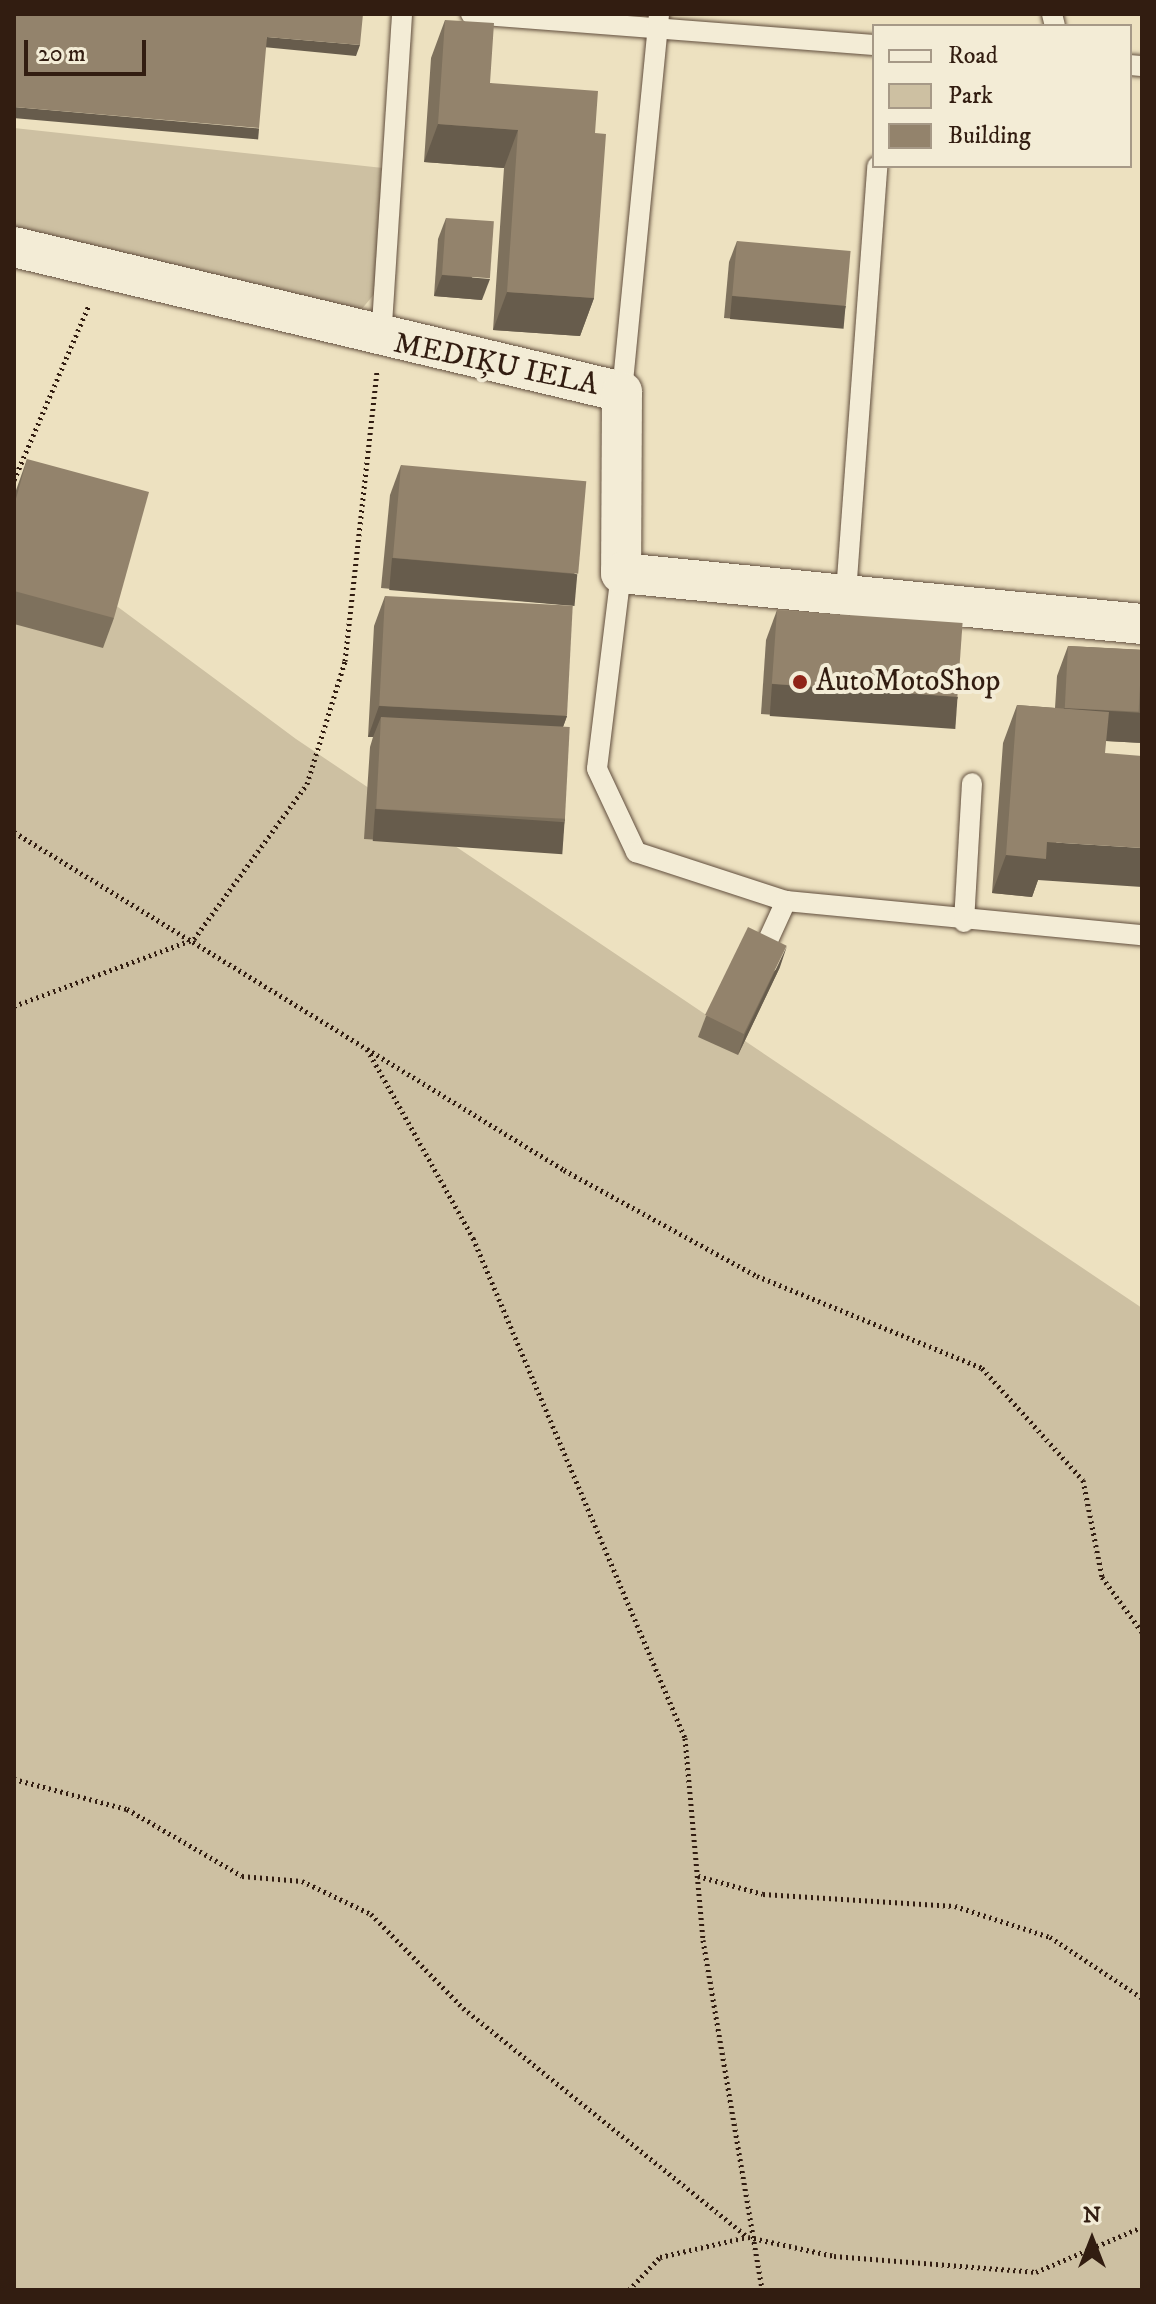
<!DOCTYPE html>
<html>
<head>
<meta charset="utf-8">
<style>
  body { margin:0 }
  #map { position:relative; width:1156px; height:2304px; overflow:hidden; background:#ede1c0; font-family:"IM FELL DW Pica",serif }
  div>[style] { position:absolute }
  .green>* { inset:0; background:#cdc0a2 }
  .path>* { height:5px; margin-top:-2.5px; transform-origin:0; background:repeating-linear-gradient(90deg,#321d11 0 2px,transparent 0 6px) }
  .roads { filter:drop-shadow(0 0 2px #614e3d) drop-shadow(0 0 2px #614e3d) }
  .lane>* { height:20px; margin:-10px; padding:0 10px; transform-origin:10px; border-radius:10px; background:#f3ecd6 }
  .street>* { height:40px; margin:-20px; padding:0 20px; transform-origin:20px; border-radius:20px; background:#f3ecd6 }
  .wall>* { inset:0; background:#7e715d }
  .shaded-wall>* { inset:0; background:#675c4c; transform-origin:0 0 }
  .building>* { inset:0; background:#93836c; transform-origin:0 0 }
  .dots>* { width:22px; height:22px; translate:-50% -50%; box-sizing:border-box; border:4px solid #f3ecd6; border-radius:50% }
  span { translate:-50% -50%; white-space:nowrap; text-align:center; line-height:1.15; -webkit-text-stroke:8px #f3ecd6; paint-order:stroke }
  .street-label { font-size:30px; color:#321d11 }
  .poi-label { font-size:30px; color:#321d11 }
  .left { translate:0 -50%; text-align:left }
  .frame { position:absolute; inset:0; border:16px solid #321d11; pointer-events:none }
  .legend { position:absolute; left:872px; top:24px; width:260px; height:144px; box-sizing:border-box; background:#f3ecd6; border:2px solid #a69987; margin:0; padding:10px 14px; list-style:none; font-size:24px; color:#321d11 }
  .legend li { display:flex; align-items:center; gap:16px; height:40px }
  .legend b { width:40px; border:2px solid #a69987 }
  .north { position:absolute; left:1052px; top:2200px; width:80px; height:80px; -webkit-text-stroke:6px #f3ecd6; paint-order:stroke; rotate:0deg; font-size:22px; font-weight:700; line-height:32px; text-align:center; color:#321d11 }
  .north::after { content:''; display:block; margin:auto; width:28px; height:36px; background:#321d11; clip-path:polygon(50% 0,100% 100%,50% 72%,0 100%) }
  .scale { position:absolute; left:24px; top:40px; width:122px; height:36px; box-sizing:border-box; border:4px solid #321d11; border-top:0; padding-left:10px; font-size:24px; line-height:28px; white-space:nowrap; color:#321d11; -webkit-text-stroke:6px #f3ecd6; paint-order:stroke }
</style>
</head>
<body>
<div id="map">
  <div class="green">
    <i style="clip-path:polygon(14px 128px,383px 168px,376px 292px,355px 317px,14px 234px)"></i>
    <i style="clip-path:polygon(14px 530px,296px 739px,1142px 1308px,1142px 2290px,14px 2290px)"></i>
  </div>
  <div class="path">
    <i style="left:14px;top:480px;width:190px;rotate:-66.8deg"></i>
    <i style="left:14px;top:832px;width:646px;rotate:31.57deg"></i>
    <i style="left:564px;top:1170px;width:220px;rotate:28.8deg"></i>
    <i style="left:757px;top:1276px;width:243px;rotate:22.2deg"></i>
    <i style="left:982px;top:1368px;width:151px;rotate:48deg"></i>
    <i style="left:1083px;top:1480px;width:99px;rotate:78.9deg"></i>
    <i style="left:1102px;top:1577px;width:68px;rotate:54deg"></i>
    <i style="left:14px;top:1006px;width:192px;rotate:-20.4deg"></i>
    <i style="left:194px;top:939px;width:192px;rotate:-53.9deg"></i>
    <i style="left:307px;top:784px;width:129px;rotate:-72.8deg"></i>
    <i style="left:345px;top:661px;width:291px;rotate:-83.7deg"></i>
    <i style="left:367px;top:1049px;width:217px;rotate:60.7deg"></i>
    <i style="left:473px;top:1238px;width:543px;rotate:67.02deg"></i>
    <i style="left:685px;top:1738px;width:203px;rotate:84.9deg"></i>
    <i style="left:703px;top:1940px;width:355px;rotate:80.4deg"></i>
    <i style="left:14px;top:1779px;width:117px;rotate:14.9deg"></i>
    <i style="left:127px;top:1809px;width:133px;rotate:30.2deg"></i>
    <i style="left:242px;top:1876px;width:60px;rotate:4.8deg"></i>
    <i style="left:302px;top:1881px;width:76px;rotate:25.6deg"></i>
    <i style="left:371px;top:1914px;width:132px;rotate:45.6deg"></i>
    <i style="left:463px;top:2008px;width:366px;rotate:38.8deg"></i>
    <i style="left:748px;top:2237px;width:88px;rotate:12.5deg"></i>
    <i style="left:834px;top:2256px;width:203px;rotate:4.5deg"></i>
    <i style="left:1036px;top:2272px;width:115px;rotate:-23deg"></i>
    <i style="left:698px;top:1876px;width:67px;rotate:15.5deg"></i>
    <i style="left:763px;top:1894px;width:192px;rotate:3.6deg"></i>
    <i style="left:955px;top:1906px;width:100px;rotate:18.1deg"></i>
    <i style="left:1050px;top:1937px;width:110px;rotate:33.5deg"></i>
    <i style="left:629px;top:2290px;width:45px;rotate:-46.8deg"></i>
    <i style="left:660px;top:2257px;width:89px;rotate:-12.9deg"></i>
  </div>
  <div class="roads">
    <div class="lane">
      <i style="left:471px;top:14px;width:404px;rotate:4.4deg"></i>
      <i style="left:1052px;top:14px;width:12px;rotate:76deg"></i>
      <i style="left:1130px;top:65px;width:12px;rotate:5deg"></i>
      <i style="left:381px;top:340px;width:327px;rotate:-86.3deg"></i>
      <i style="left:622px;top:392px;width:380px;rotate:-84.4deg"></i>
      <i style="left:621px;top:573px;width:197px;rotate:97deg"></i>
      <i style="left:597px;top:769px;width:92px;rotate:64.8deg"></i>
      <i style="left:636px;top:852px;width:158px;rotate:18.1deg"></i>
      <i style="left:786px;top:901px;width:358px;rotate:5.5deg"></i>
      <i style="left:846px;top:593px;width:428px;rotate:-85.8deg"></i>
      <i style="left:964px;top:922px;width:139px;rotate:-86.7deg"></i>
      <i style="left:764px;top:949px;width:53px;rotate:-65.4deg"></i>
    </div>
    <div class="street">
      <i style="left:14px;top:247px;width:625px;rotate:13.41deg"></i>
      <i style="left:622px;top:392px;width:181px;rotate:90.3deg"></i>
      <i style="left:621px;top:573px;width:523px;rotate:5.59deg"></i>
    </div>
  </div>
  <div class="wall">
    <i style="clip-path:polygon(445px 20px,490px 83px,595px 133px,594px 298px,580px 336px,493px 330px,504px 168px,424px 162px,431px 58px)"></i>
    <i style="clip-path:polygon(446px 218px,482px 300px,434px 296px,438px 239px)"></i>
    <i style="clip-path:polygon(737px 241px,846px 306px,839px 327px,724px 318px,729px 262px)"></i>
    <i style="clip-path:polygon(27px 459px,114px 618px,103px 648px,14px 624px,14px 496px)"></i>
    <i style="clip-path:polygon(401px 465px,577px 575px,566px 605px,381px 588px,390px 495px)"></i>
    <i style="clip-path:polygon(385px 596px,567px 716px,563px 727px,565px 821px,554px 851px,364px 839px,370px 747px,373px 737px,368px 737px,374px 626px)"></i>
    <i style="clip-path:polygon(777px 610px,958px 697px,947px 727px,761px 714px,766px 640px)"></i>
    <i style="clip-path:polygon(1068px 646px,1142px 650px,1142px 743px,1106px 741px,1038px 880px,1032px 897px,992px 893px,1003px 743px,1017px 705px,1055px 708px,1057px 676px)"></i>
    <i style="clip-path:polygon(780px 967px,738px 1055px,698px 1037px,706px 1016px)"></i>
  </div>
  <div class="shaded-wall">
    <i style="clip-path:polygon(267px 37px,360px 45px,356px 56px,263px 47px)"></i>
    <i style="left:14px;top:107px;width:246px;height:11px;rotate:5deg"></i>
    <i style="clip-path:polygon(438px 124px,518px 130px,504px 168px,424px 162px)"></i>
    <i style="clip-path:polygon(442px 275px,490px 279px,482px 300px,434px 296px)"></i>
    <i style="clip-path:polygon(507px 292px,594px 298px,580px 336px,493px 330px)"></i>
    <i style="left:732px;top:296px;width:114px;height:23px;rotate:5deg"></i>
    <i style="left:392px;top:558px;width:186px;height:32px;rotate:5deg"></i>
    <i style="left:772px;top:684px;width:186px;height:32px;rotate:4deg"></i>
    <i style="clip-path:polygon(379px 706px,567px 716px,556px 746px,381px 717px,373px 737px,368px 737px)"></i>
    <i style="clip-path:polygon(1064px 708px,1142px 713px,1142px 743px,1053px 738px)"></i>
    <i style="left:375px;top:809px;width:190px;height:32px;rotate:4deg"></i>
    <i style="clip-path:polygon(1047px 842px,1142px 848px,1142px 887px,1038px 880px,1032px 897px,992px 893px,1006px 855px)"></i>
    <i style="clip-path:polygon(787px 946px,780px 967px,738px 1055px,745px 1034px)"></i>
  </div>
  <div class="building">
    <i style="clip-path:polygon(14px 14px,363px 14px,360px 45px,267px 37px,259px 128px,14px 107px)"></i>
    <i style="clip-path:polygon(445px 20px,494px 23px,490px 83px,598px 91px,595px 133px,606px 134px,594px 298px,507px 292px,518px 130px,438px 124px)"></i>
    <i style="left:446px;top:218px;width:48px;height:57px;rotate:4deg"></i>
    <i style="left:737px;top:241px;width:114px;height:55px;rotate:5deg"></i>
    <i style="clip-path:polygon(27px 459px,149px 492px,114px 618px,14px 591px,14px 506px)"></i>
    <i style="left:401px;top:465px;width:186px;height:93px;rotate:5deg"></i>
    <i style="left:385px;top:596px;width:188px;height:110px;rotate:3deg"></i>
    <i style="left:777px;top:610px;width:186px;height:74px;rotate:4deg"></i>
    <i style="left:1068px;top:646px;width:74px;height:62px;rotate:3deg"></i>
    <i style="clip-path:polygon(1017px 705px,1109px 712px,1105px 753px,1142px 756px,1142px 848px,1047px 842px,1046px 859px,1006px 855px)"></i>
    <i style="left:381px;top:717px;width:189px;height:92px;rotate:3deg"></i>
    <i style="left:748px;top:927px;width:43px;height:98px;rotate:26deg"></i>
  </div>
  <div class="dots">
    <i style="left:800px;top:682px;background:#8f2418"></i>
  </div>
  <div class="street-label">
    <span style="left:496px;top:365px;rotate:12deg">MEDIĶU IELA</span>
  </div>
  <div class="poi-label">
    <span class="left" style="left:816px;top:682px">AutoMotoShop</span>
  </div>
  <div class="frame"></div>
  <ul class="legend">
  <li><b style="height:10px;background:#f3ecd6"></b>Road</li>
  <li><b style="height:22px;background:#cdc0a2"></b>Park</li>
  <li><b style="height:22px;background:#93836c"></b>Building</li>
  </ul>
  <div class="north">N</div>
  <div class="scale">20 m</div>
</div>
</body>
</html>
